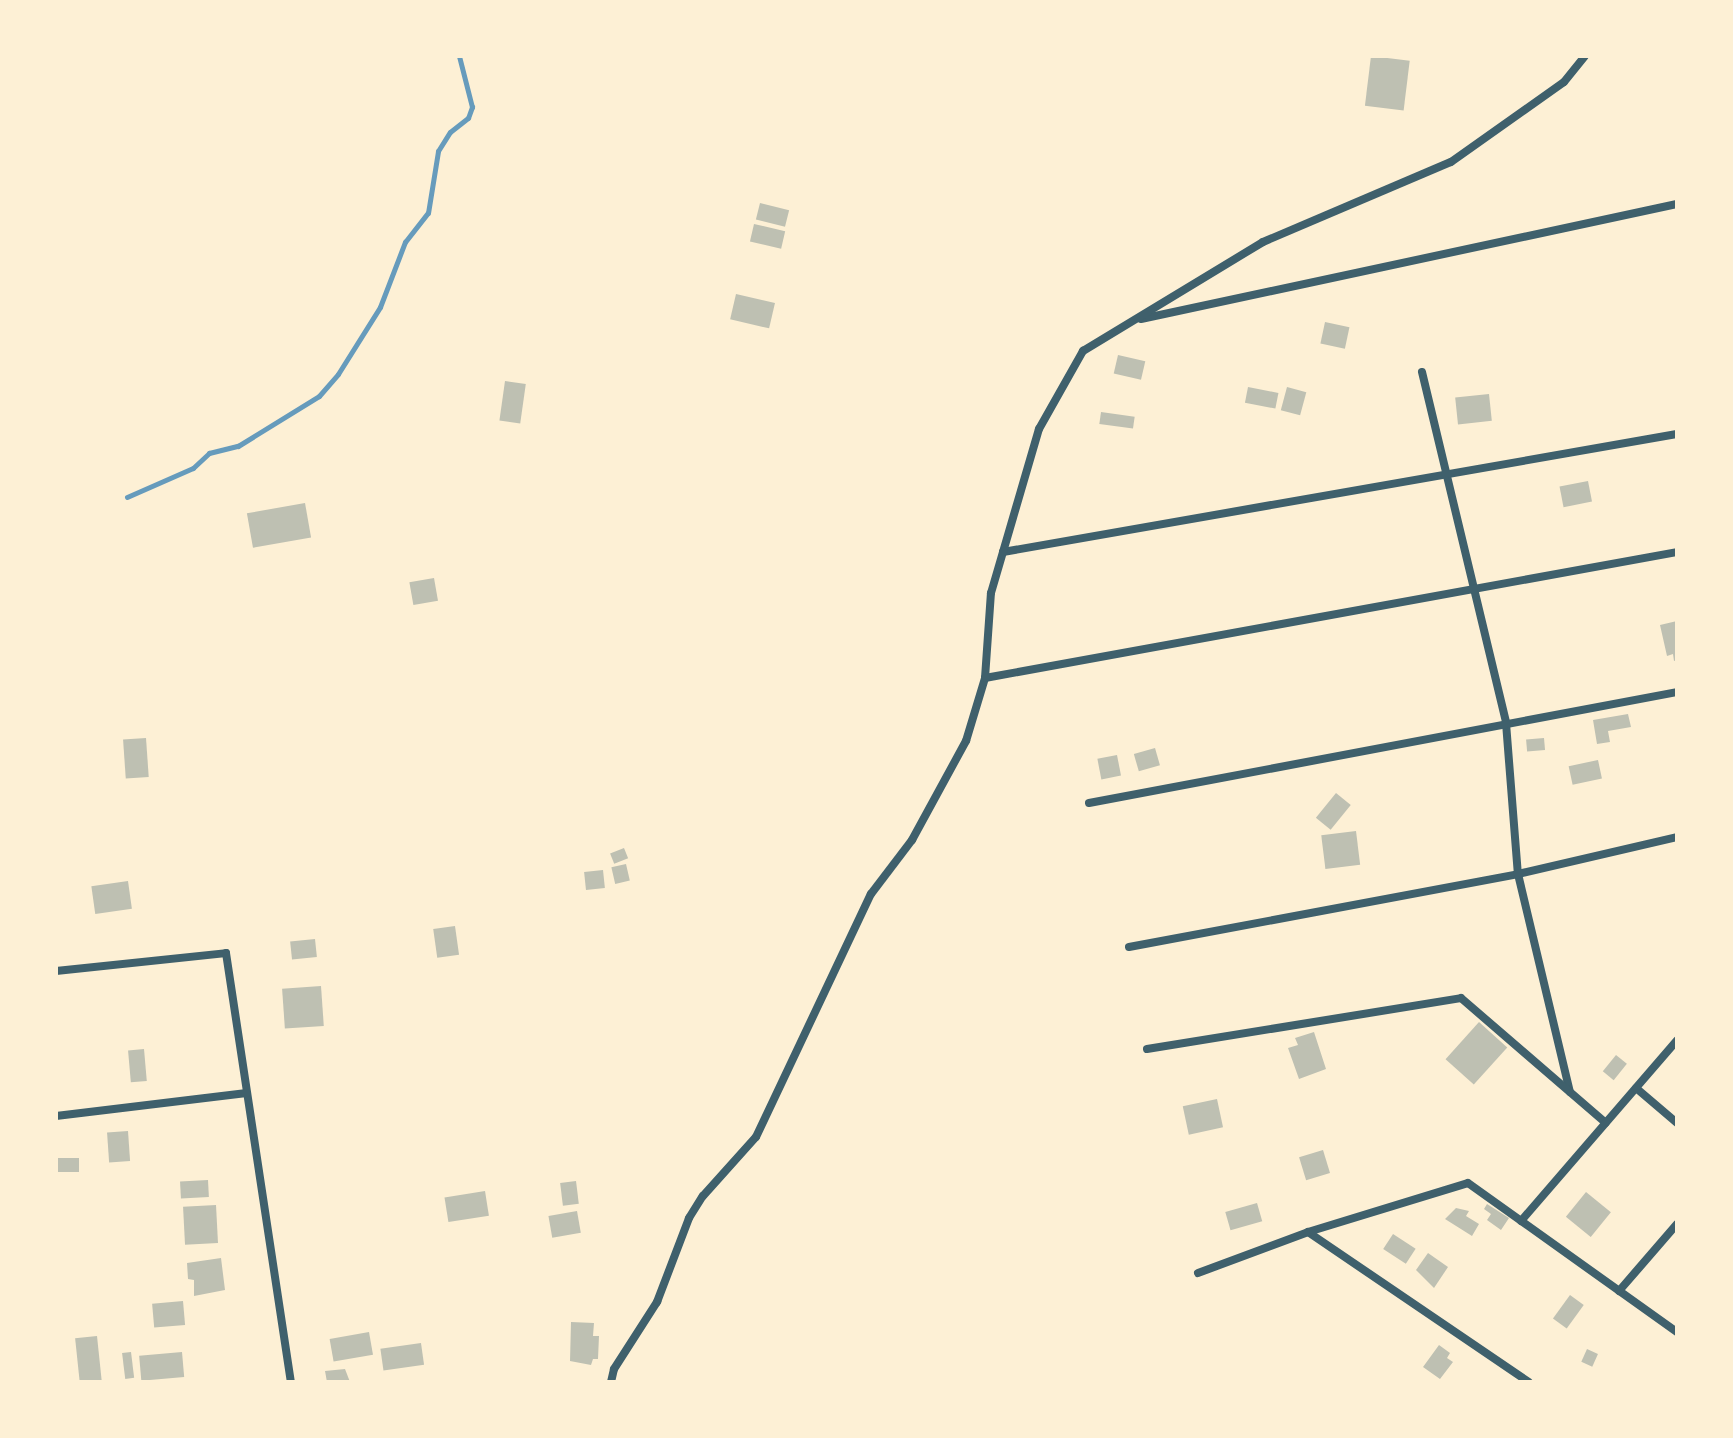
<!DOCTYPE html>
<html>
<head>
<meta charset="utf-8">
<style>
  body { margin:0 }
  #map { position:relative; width:1733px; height:1438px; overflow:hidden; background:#fdf0d5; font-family:"Fira Sans",sans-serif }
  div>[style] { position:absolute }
  .stream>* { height:5px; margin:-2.5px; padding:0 2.5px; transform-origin:2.5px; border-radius:2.5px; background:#669bbc }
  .building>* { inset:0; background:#bec0b2; transform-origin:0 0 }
  .minor>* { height:8px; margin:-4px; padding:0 4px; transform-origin:4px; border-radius:4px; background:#3f606c }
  span { translate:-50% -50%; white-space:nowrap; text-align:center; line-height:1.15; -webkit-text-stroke:8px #fdf0d5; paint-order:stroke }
  .frame { position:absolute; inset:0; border:58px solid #fdf0d5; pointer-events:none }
</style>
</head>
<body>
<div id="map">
  <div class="stream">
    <i style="left:127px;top:497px;width:72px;rotate:-23.7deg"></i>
    <i style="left:193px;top:468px;width:22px;rotate:-43deg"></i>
    <i style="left:209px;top:453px;width:30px;rotate:-14deg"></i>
    <i style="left:238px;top:446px;width:95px;rotate:-31.7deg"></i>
    <i style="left:319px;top:396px;width:29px;rotate:-49deg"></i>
    <i style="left:338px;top:374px;width:79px;rotate:-57.9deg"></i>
    <i style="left:380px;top:307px;width:70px;rotate:-69deg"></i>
    <i style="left:405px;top:242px;width:37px;rotate:-52deg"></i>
    <i style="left:428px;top:213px;width:63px;rotate:-80.8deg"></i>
    <i style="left:438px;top:151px;width:22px;rotate:-58deg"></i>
    <i style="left:450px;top:132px;width:23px;rotate:-38deg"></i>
    <i style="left:468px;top:118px;width:12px;rotate:-70deg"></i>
    <i style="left:472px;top:107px;width:53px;rotate:-104.3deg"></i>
  </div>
  <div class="building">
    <i style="left:1371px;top:56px;width:39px;height:50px;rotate:7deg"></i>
    <i style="left:760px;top:203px;width:30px;height:17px;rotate:14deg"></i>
    <i style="left:754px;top:224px;width:32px;height:18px;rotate:13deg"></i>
    <i style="left:736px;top:294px;width:40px;height:26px;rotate:13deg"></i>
    <i style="left:1325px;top:322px;width:25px;height:22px;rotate:12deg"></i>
    <i style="left:1118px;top:355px;width:28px;height:19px;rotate:13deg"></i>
    <i style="left:505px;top:381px;width:21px;height:40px;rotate:8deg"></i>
    <i style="left:1248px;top:387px;width:31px;height:16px;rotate:11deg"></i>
    <i style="left:1287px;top:387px;width:20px;height:24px;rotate:15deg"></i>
    <i style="left:1489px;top:394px;width:27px;height:34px;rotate:84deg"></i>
    <i style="left:1101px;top:412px;width:34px;height:12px;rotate:8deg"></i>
    <i style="left:1588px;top:481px;width:21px;height:29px;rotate:79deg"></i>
    <i style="left:305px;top:503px;width:35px;height:59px;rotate:80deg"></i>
    <i style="left:434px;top:578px;width:23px;height:25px;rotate:80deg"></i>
    <i style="clip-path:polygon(1677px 621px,1677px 660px,1674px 661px,1673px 654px,1667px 656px,1660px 625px)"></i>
    <i style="clip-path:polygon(1628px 714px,1631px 727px,1608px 731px,1610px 742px,1597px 744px,1593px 720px)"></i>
    <i style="left:146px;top:738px;width:39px;height:23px;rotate:86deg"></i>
    <i style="left:1544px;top:738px;width:12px;height:18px;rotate:85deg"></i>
    <i style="left:1155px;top:748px;width:18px;height:22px;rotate:74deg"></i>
    <i style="left:1117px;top:755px;width:21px;height:20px;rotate:79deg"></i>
    <i style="left:1598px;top:760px;width:19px;height:30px;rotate:78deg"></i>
    <i style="left:1336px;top:793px;width:19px;height:32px;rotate:39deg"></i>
    <i style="left:1356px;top:831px;width:34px;height:35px;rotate:83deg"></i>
    <i style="left:624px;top:848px;width:11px;height:15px;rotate:68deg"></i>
    <i style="left:626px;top:864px;width:17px;height:15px;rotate:77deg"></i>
    <i style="left:603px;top:870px;width:18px;height:19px;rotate:84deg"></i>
    <i style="left:128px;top:881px;width:28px;height:37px;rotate:82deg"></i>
    <i style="left:455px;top:926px;width:29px;height:22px;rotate:82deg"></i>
    <i style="left:315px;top:939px;width:18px;height:25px;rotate:84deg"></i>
    <i style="left:321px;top:986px;width:40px;height:39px;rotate:86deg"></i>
    <i style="left:1479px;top:1022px;width:38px;height:50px;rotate:42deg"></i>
    <i style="clip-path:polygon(1314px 1032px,1326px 1069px,1299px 1079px,1288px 1048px,1298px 1045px,1295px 1038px)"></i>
    <i style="left:144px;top:1049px;width:32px;height:16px;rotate:85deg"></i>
    <i style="left:1616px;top:1055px;width:14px;height:21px;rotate:39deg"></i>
    <i style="left:1217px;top:1099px;width:29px;height:35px;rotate:78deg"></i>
    <i style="left:128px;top:1131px;width:30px;height:21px;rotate:86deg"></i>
    <i style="left:1323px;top:1150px;width:24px;height:25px;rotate:73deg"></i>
    <i style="left:79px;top:1158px;width:14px;height:23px;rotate:90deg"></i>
    <i style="left:208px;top:1180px;width:17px;height:28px;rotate:87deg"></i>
    <i style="left:576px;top:1181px;width:23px;height:16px;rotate:83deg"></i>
    <i style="left:485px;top:1191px;width:25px;height:41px;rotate:81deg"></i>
    <i style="left:1586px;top:1192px;width:32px;height:32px;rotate:39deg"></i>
    <i style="left:1257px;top:1203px;width:19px;height:33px;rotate:74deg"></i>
    <i style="clip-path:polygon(1487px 1204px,1509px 1218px,1501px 1230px,1487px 1220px,1491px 1214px,1484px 1209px)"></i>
    <i style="left:216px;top:1205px;width:38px;height:33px;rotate:87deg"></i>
    <i style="clip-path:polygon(1456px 1208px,1469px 1211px,1466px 1216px,1479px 1224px,1472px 1236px,1445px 1219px)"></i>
    <i style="left:577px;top:1211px;width:22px;height:29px;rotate:80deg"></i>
    <i style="left:1393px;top:1234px;width:27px;height:18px;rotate:33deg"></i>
    <i style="clip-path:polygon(1428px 1253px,1448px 1267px,1434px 1288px,1416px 1270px)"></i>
    <i style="clip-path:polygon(221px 1258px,225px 1290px,194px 1296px,194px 1280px,188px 1279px,187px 1263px)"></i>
    <i style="left:1570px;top:1295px;width:17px;height:29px;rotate:36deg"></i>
    <i style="left:183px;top:1301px;width:24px;height:31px;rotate:85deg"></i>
    <i style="clip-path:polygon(571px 1322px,594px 1323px,593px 1336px,599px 1336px,598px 1359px,593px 1359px,591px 1365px,570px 1361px)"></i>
    <i style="left:369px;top:1332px;width:23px;height:40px;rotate:80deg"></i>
    <i style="left:97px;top:1336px;width:46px;height:22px;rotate:84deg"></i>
    <i style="left:421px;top:1343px;width:22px;height:41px;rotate:82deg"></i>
    <i style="clip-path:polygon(1439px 1345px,1450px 1353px,1447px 1358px,1453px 1362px,1440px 1379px,1423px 1367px)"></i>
    <i style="left:1587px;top:1349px;width:12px;height:14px;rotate:24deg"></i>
    <i style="left:131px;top:1352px;width:26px;height:9px;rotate:83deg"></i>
    <i style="left:182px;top:1352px;width:25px;height:43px;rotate:85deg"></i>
    <i style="clip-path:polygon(345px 1369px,350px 1382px,327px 1382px,325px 1371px)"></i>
  </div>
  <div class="minor">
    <i style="left:1141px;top:319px;width:548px;rotate:-12.11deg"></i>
    <i style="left:1422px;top:372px;width:361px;rotate:76.5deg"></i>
    <i style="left:1506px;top:723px;width:151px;rotate:85.5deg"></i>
    <i style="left:1518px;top:874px;width:224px;rotate:76.6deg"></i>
    <i style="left:1003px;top:552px;width:684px;rotate:-9.93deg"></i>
    <i style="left:985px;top:678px;width:703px;rotate:-10.32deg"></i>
    <i style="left:1089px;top:803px;width:598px;rotate:-10.69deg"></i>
    <i style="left:1129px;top:947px;width:396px;rotate:-10.6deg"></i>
    <i style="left:1518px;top:874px;width:163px;rotate:-13.1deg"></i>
    <i style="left:56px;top:971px;width:171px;rotate:-6deg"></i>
    <i style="left:226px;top:953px;width:434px;rotate:81.4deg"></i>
    <i style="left:1147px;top:1049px;width:318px;rotate:-9.2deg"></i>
    <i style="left:1461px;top:998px;width:191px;rotate:40.8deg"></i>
    <i style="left:1636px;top:1088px;width:54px;rotate:40.5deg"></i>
    <i style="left:56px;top:1116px;width:192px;rotate:-6.9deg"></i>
    <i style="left:1521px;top:1221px;width:239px;rotate:-49.2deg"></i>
    <i style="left:1308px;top:1232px;width:267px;rotate:34.2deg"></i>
    <i style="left:1198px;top:1273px;width:117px;rotate:-20.4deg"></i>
    <i style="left:1308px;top:1232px;width:167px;rotate:-17deg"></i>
    <i style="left:1468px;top:1183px;width:257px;rotate:35.5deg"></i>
    <i style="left:1619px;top:1291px;width:89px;rotate:-49.1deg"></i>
    <i style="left:611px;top:1382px;width:13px;rotate:-77deg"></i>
    <i style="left:614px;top:1369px;width:80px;rotate:-57.3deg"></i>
    <i style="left:657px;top:1302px;width:90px;rotate:-69.1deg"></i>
    <i style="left:689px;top:1218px;width:26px;rotate:-58deg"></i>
    <i style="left:703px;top:1196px;width:79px;rotate:-48.1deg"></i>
    <i style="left:756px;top:1137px;width:269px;rotate:-64.7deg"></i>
    <i style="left:871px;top:894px;width:68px;rotate:-52.8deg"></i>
    <i style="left:912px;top:840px;width:113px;rotate:-61.4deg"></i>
    <i style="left:966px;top:741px;width:66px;rotate:-73.2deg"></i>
    <i style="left:985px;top:678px;width:85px;rotate:-86deg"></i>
    <i style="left:991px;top:593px;width:171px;rotate:-73.7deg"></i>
    <i style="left:1039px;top:429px;width:90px;rotate:-60.6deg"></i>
    <i style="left:1083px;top:351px;width:210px;rotate:-31.2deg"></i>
    <i style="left:1263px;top:242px;width:204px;rotate:-23.1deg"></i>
    <i style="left:1451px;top:162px;width:138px;rotate:-35.3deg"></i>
    <i style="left:1564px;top:82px;width:33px;rotate:-51deg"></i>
  </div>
  <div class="frame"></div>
</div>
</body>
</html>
